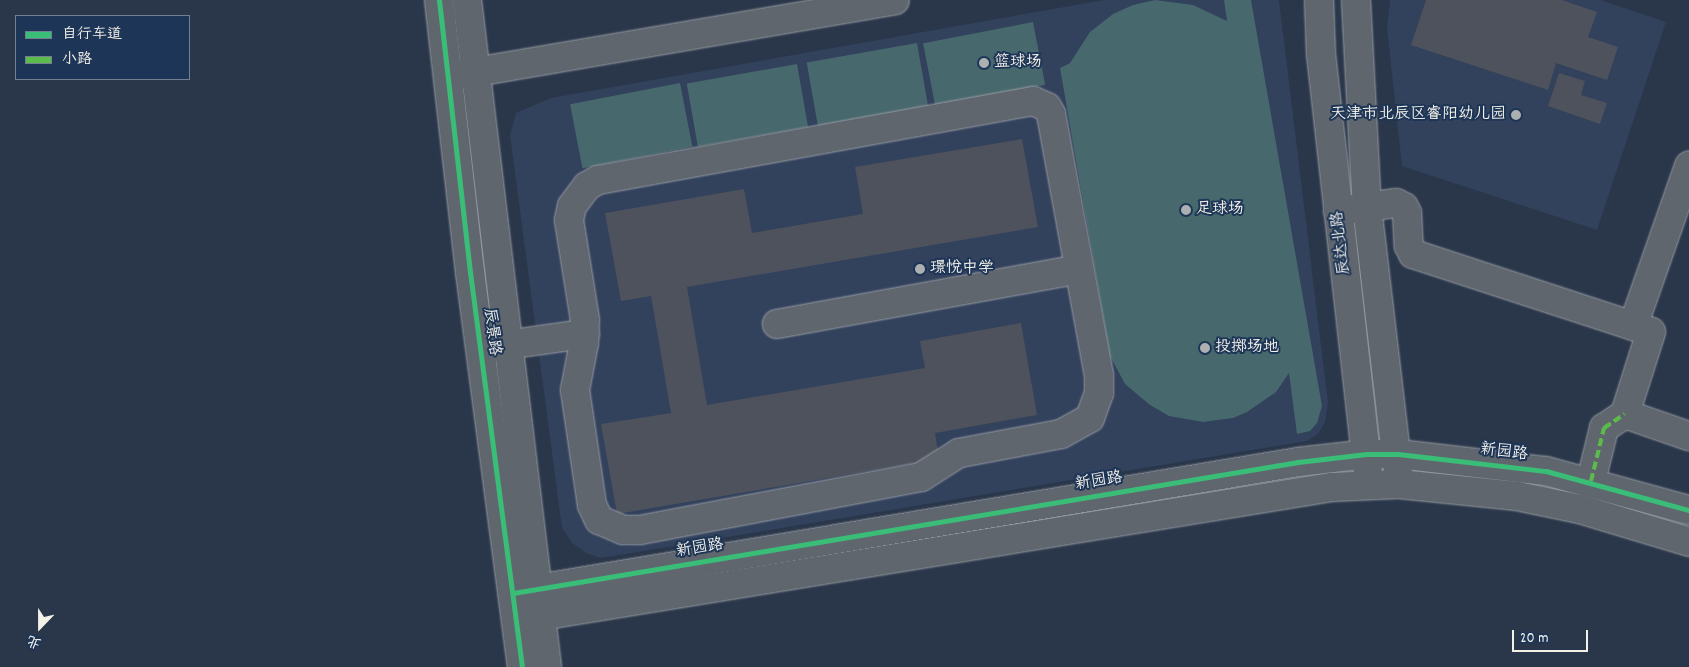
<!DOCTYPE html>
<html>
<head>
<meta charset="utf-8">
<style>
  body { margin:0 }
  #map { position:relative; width:1689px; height:667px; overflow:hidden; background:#2a374a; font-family:Dekko,"LXGW WenKai TC",sans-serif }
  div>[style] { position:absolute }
  .built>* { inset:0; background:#32415c }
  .green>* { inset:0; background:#47686d; transform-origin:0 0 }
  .building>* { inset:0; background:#4d525d }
  .roads { filter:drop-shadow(0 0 1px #979ca3) drop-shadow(0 0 1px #979ca3) }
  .minor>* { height:28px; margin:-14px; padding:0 14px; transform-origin:14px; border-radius:14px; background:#60666e }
  .quiet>* { height:4px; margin-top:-2px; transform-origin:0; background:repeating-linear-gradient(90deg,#5cbc4b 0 8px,transparent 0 12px) }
  .cycleway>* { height:5px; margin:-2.5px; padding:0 2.5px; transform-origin:2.5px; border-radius:2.5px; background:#3abd76 }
  .dots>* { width:14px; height:14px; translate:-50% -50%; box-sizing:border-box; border:2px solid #1d3557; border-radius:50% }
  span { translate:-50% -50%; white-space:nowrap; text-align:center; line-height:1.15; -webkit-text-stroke:4px #1d3557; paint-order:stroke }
  .poi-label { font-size:16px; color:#f4f1e8 }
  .left { translate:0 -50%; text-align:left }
  .right { translate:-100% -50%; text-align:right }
  .street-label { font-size:16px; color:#f4f1e8 }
  .legend { position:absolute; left:15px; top:15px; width:175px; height:65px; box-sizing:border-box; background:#1d3557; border:1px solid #738091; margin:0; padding:6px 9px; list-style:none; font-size:15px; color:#f4f1e8 }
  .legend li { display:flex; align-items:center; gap:10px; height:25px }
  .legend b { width:25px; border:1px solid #738091 }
  .north { position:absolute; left:15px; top:602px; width:50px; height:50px; -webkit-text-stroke:4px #1d3557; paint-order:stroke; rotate:202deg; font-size:14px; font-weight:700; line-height:20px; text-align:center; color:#f4f1e8 }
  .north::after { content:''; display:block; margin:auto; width:18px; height:22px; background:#f4f1e8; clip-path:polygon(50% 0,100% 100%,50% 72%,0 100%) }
  .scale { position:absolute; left:1512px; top:630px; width:76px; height:22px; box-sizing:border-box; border:2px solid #f4f1e8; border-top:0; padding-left:6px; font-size:15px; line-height:18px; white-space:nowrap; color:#f4f1e8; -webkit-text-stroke:4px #1d3557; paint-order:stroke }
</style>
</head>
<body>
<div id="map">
  <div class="built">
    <i style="clip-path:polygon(1104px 0,1279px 0,1328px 403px,1325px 422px,1318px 434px,1307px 441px,601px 558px,588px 554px,572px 543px,562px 528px,510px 135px,516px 113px,551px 98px)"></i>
    <i style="clip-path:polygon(1390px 0,1600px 0,1666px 22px,1597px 230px,1402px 166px,1387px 28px)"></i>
  </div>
  <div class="green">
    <i style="clip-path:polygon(1155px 0,1193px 5px,1227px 21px,1224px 0,1251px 0,1322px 406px,1317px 423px,1310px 431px,1297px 434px,1289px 373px,1276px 392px,1247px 412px,1233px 418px,1203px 422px,1169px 416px,1150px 405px,1125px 384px,1110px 356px,1060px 68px,1070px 63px,1090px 32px,1113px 14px,1133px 5px)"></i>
    <i style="left:1033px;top:22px;width:64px;height:112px;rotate:79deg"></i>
    <i style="left:917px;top:43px;width:64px;height:112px;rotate:80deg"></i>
    <i style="left:797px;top:64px;width:64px;height:112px;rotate:80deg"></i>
    <i style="left:680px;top:83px;width:65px;height:112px;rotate:79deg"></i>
  </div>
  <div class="building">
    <i style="clip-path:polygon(1426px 0,1562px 0,1597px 12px,1588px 37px,1618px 47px,1607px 80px,1556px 63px,1548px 90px,1411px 45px)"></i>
    <i style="clip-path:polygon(1559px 73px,1585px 81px,1581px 95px,1607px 103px,1600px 124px,1548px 106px)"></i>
    <i style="clip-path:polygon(1022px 139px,1038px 227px,687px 287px,707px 405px,925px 368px,920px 341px,1021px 323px,1037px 415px,935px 433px,939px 459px,617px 514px,601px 424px,671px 413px,651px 296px,621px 301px,605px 213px,744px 189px,752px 233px,863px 214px,855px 167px)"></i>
  </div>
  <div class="roads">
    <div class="minor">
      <i style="left:439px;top:0;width:274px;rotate:83.5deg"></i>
      <i style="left:470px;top:272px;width:398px;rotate:82.5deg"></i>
      <i style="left:467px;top:0;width:672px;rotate:83.16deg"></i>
      <i style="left:1319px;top:0;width:54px;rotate:87.9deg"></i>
      <i style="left:1321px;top:54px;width:420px;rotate:83.6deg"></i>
      <i style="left:1356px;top:0;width:207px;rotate:87deg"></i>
      <i style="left:1367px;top:207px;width:266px;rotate:83.3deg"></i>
      <i style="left:458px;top:75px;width:443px;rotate:-9.7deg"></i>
      <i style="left:1033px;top:101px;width:15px;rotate:23deg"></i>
      <i style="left:1047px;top:107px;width:8px;rotate:60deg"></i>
      <i style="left:1051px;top:114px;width:266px;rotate:79.6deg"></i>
      <i style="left:1099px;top:376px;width:17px;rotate:90deg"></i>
      <i style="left:1099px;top:393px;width:27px;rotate:110deg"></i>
      <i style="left:1090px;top:418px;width:33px;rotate:151deg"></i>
      <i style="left:1061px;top:434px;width:104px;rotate:169.4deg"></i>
      <i style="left:959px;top:453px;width:45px;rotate:147.7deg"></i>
      <i style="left:921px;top:477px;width:286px;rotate:169.3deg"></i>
      <i style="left:640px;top:530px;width:17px;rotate:180deg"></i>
      <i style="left:623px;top:530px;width:26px;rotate:-157deg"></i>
      <i style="left:599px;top:520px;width:17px;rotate:-115deg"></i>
      <i style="left:592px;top:505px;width:116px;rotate:-98.4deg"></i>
      <i style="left:575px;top:390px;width:48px;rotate:-79.2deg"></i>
      <i style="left:584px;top:343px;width:23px;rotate:-88deg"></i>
      <i style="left:585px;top:320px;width:101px;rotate:-99.1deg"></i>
      <i style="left:569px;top:220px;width:14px;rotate:-78deg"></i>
      <i style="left:572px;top:206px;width:25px;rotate:-53deg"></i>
      <i style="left:587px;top:186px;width:13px;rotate:-29deg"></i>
      <i style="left:598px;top:180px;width:442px;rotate:-10.3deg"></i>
      <i style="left:1338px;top:211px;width:59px;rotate:-7.9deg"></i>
      <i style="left:1396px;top:203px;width:9px;rotate:27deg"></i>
      <i style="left:1404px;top:207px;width:7px;rotate:63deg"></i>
      <i style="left:1407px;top:213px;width:33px;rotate:87deg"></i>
      <i style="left:1409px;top:246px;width:9px;rotate:63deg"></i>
      <i style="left:1413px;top:254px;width:250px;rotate:18.1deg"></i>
      <i style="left:1651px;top:332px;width:86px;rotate:107.6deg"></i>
      <i style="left:1625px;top:414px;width:68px;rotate:19deg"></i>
      <i style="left:777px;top:324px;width:307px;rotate:-10.3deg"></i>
      <i style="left:1633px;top:326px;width:170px;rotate:-70.7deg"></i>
      <i style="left:492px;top:347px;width:94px;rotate:-8deg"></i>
      <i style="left:1591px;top:481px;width:55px;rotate:-76.2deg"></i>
      <i style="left:1604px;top:428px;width:25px;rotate:-34deg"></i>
      <i style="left:513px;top:593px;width:796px;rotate:-9.47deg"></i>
      <i style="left:1298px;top:462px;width:69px;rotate:-6.6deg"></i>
      <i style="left:1367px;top:454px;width:31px"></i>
      <i style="left:1398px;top:454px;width:149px;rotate:6.6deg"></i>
      <i style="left:1546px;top:471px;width:148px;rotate:15.3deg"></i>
      <i style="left:516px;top:620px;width:827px;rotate:-9.26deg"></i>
      <i style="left:1332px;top:487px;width:67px;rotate:-2.6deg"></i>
      <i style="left:1399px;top:484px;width:119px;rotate:5.8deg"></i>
      <i style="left:1517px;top:496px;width:64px;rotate:11.7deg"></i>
      <i style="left:1580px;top:509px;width:114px;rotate:16.8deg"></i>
    </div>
  </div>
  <div class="quiet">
    <i style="left:1591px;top:481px;width:55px;rotate:-76.2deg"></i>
    <i style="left:1604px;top:428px;width:25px;rotate:-34deg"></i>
  </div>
  <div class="cycleway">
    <i style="left:439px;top:0;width:274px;rotate:83.5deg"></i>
    <i style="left:470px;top:272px;width:398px;rotate:82.5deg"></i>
    <i style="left:513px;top:593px;width:796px;rotate:-9.47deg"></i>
    <i style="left:1298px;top:462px;width:69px;rotate:-6.6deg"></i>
    <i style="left:1367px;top:454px;width:31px"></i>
    <i style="left:1398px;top:454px;width:149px;rotate:6.6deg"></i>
    <i style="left:1546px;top:471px;width:148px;rotate:15.3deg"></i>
  </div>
  <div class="dots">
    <i style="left:984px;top:63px;background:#adb0b1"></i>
    <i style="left:1516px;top:115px;background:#adb0b1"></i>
    <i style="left:1186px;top:210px;background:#adb0b1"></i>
    <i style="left:920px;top:269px;background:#adb0b1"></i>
    <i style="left:1205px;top:348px;background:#adb0b1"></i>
  </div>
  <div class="poi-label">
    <span class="left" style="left:994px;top:63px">篮球场</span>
    <span class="right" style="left:1506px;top:115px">天津市北辰区睿阳幼儿园</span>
    <span class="left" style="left:1196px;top:210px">足球场</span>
    <span class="left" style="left:930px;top:269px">璟悦中学</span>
    <span class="left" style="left:1215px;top:348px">投掷场地</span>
  </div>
  <div class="street-label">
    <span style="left:1342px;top:243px;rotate:-97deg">辰达北路</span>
    <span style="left:491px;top:332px;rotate:83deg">辰景路</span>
    <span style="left:1504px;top:453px;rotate:7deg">新园路</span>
    <span style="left:1099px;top:482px;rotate:-9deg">新园路</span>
    <span style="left:700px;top:549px;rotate:-9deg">新园路</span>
  </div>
  <ul class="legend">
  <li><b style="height:6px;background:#3abd76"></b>自行车道</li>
  <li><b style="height:6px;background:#5cbc4b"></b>小路</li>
  </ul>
  <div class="north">北</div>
  <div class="scale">20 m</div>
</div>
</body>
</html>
